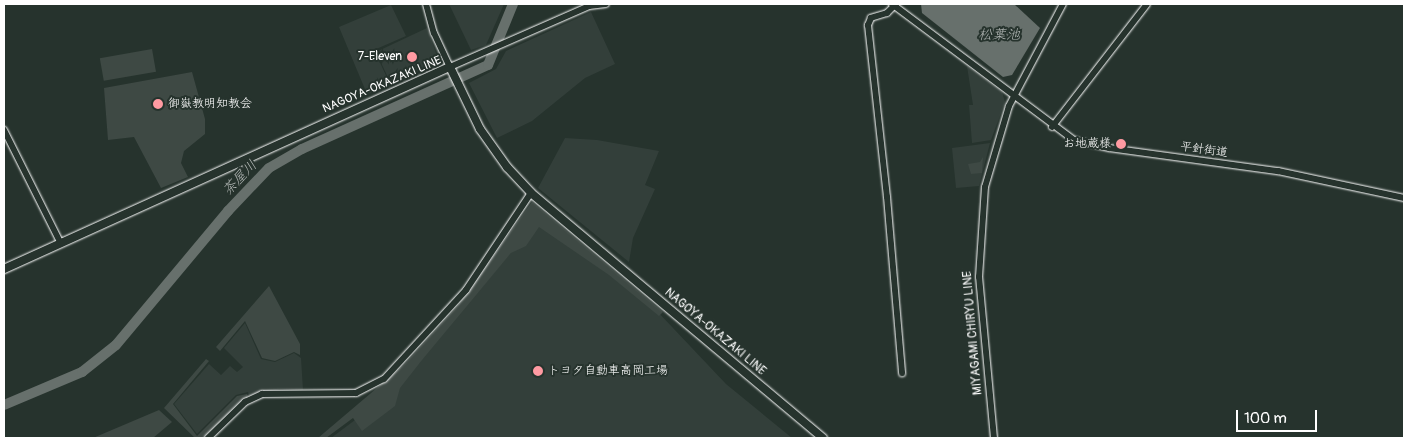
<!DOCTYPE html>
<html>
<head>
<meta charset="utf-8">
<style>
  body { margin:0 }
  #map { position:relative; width:1408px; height:442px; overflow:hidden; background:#26332d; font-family:Pangolin,"Klee One",sans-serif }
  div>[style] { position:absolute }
  .built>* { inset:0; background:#333f3a }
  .green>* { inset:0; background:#3e4944; transform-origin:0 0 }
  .water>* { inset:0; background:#67706c }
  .river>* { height:10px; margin:-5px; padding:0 5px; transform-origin:5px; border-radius:5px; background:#67706c }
  .roads { filter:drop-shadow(0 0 1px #fff) drop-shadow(0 0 1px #fff) }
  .secondary>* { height:6px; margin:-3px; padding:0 3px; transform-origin:3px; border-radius:3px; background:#26332d }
  .primary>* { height:8px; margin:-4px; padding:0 4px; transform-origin:4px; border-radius:4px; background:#26332d }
  .dots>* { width:14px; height:14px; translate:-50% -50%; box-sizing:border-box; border:2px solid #26332d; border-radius:50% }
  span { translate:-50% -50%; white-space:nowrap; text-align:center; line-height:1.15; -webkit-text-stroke:4px #26332d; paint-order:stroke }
  .poi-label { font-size:12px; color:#fff }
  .right { translate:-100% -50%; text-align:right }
  .left { translate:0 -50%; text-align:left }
  .street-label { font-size:12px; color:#fff }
  .water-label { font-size:14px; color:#b3b8b6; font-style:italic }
  .frame { position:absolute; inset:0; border:5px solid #fff; pointer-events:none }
  .scale { position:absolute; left:1236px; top:410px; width:81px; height:22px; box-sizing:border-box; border:2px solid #fff; border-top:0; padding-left:6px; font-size:15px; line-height:18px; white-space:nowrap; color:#fff; -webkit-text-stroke:4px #26332d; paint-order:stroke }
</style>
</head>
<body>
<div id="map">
  <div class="built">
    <i style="clip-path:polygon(449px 4px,504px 4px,486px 45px,471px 50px)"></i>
    <i style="clip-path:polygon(391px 5px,406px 36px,374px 50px,391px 86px,367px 94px,339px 27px)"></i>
    <i style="clip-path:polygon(591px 12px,615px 64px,585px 78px,532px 121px,497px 138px,469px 83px,496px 69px,506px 51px)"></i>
    <i style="clip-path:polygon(427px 28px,437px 56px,435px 64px,391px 84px,376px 52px)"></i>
    <i style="clip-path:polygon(967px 66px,1002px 92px,1005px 102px,991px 140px,972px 143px,969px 105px,973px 105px)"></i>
    <i style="clip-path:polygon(565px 138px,597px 140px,659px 151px,645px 185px,655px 189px,633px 238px,629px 262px,538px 188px)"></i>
    <i style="clip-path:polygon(990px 143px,979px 186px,956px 188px,952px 148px)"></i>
    <i style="clip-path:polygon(543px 222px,656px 310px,726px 384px,792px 438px,331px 438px,395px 390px,520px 242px)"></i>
    <i style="clip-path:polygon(245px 323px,261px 359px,275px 362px,294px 353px,301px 358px,303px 390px,280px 389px,249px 396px,248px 392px,236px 395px,197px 434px,174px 404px,209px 364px,221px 375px,230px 366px,237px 372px,243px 367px,224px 348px)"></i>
  </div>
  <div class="green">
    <i style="left:152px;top:49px;width:23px;height:53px;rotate:80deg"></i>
    <i style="clip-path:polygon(192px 72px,205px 119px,205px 134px,184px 151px,181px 163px,188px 177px,161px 188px,134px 137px,108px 140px,104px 88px)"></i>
    <i style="clip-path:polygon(983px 157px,982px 173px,971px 174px,968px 164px,980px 162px)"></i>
    <i style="clip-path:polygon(532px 202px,663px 312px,659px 316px,609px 275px,539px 227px,526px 246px,511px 253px,422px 360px,400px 388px,395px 406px,362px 431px,353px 418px,326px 438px,318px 438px,404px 365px,457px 307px)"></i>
    <i style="clip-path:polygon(269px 286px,300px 344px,300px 355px,294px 352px,275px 361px,262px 358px,245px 321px,220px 351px,216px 347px)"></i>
    <i style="clip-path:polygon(206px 359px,209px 361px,173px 404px,197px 436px,237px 396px,247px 394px,248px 397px,204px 438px,195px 438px,164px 408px)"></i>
    <i style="clip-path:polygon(159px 410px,172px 422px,153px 438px,93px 438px)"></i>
  </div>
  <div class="water">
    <i style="clip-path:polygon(921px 4px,1014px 4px,1040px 28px,1012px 75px,1003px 77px,922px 13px)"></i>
  </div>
  <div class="river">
    <i style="left:4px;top:405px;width:85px;rotate:-22.9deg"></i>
    <i style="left:82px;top:372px;width:43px;rotate:-38.5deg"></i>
    <i style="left:116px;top:345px;width:175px;rotate:-50.1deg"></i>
    <i style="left:228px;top:211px;width:59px;rotate:-46.4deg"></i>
    <i style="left:269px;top:168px;width:38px;rotate:-30deg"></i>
    <i style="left:302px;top:149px;width:204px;rotate:-24.3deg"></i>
    <i style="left:488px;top:65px;width:66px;rotate:-67.7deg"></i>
  </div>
  <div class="roads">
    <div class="secondary">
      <i style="left:426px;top:4px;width:30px;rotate:75deg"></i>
      <i style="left:434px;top:33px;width:38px;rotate:65deg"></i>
      <i style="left:450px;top:67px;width:152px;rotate:-23.7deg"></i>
      <i style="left:589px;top:6px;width:17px;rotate:-7deg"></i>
      <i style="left:892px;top:4px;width:227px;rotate:36.8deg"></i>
      <i style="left:1074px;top:140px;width:36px;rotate:13deg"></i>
      <i style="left:1109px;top:148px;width:171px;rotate:7.8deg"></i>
      <i style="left:1278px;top:171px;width:129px;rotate:12.1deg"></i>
      <i style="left:896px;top:4px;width:13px;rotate:135deg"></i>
      <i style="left:887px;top:13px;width:17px;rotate:163deg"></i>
      <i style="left:871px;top:18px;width:8px;rotate:113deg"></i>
      <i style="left:868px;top:25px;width:173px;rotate:83.7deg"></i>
      <i style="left:887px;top:197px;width:177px;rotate:85.1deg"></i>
      <i style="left:1052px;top:127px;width:155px;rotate:-52.3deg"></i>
      <i style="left:4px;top:130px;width:125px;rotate:63.4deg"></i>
      <i style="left:208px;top:438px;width:52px;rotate:-44.2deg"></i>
      <i style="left:245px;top:402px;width:19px;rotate:-25deg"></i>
      <i style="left:262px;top:394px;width:94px;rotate:-0.6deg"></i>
      <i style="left:356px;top:393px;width:31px;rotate:-27deg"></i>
      <i style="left:384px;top:379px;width:121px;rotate:-47.3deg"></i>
      <i style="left:466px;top:290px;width:117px;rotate:-56.2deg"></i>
      <i style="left:994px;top:438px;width:162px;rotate:-95.3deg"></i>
      <i style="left:979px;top:277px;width:90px;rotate:-86.2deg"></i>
      <i style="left:985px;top:187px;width:84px;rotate:-73.5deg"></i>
      <i style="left:1009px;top:106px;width:115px;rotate:-62.1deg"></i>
    </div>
    <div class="primary">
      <i style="left:4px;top:269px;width:490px;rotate:-24.4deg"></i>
      <i style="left:450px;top:67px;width:69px;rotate:64.2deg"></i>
      <i style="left:480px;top:129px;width:47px;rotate:54.6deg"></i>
      <i style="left:507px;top:167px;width:35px;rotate:47deg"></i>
      <i style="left:531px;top:193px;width:381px;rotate:40deg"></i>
    </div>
  </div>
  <div class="dots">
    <i style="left:412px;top:57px;background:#ff9aa2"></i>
    <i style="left:158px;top:104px;background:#ff9aa2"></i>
    <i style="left:1121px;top:144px;background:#ff9aa2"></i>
    <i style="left:538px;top:371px;background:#ff9aa2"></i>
  </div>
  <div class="poi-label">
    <span class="right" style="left:402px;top:57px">7-Eleven</span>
    <span class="left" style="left:168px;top:104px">御嶽教明知教会</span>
    <span class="right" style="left:1111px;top:144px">お地蔵様</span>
    <span class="left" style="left:548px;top:371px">トヨタ自動車高岡工場</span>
  </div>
  <div class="street-label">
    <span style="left:382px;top:85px;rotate:-23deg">NAGOYA-OKAZAKI LINE</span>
    <span style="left:1204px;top:150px;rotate:8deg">平針街道</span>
    <span style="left:715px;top:332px;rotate:40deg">NAGOYA-OKAZAKI LINE</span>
    <span style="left:973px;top:333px;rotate:-95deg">MIYAGAMI CHIRYU LINE</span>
  </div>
  <div class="water-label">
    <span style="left:999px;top:35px">松葉池</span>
    <span style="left:240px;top:178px;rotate:-46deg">茶屋川</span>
  </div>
  <div class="frame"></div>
  <div class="scale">100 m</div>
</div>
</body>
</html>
